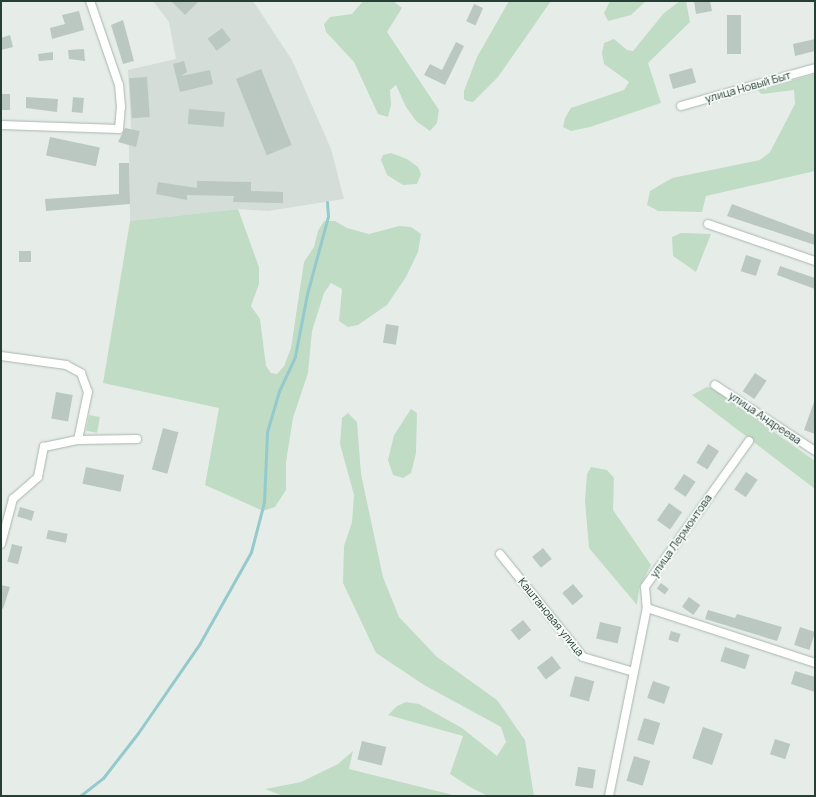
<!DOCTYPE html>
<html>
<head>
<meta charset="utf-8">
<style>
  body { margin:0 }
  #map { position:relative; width:816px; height:797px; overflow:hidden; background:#e6ede9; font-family:Manrope,sans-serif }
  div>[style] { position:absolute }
  .built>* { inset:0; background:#d4ddd8 }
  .green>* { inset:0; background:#c1dcc5; transform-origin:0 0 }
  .stream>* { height:3px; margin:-1.5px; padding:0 1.5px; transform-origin:1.5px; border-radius:1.5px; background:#94cacc }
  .building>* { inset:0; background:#bbc8c2; transform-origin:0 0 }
  .roads { filter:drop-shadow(0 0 1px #a9b5af) drop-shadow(0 0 1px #a9b5af) }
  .street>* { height:8px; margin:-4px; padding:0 4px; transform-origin:4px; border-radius:4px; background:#fff }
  span { translate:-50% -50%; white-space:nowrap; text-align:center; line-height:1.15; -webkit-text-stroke:3.5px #f6faf8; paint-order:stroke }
  .street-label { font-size:11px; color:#263e35 }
  .frame { position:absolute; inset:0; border:2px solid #263e35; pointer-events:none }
</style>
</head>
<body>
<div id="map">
  <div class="built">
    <i style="clip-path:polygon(153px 1px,253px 1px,292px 60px,331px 149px,344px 199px,268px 211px,238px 209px,130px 221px,129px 145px,136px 146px,140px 132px,131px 129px,128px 70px,176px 59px,169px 22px)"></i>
  </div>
  <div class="green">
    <i style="clip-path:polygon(363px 1px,393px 1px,402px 8px,387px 32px,439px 110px,437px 123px,430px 131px,416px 121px,406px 107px,396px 85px,390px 90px,391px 105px,388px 117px,378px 114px,354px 62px,326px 32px,324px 24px,330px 17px,352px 14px)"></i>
    <i style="clip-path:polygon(509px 1px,551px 1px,498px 77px,473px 102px,467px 101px,464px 99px,464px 91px,477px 57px)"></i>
    <i style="clip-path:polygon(610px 1px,646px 1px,631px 15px,608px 21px,604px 13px)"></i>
    <i style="clip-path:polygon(680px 1px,686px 1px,690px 22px,648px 63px,661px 103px,590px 127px,571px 131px,563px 127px,565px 118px,571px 108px,624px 90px,629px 82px,604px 64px,602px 53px,604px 43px,614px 39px,627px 50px,633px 51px,664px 13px)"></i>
    <i style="clip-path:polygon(815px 74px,815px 171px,706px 196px,702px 212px,658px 211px,647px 205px,650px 191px,672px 178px,760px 160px,770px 152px,795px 104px,794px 90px,761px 94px,758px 90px)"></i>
    <i style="clip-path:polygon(391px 153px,407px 159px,418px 167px,421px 174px,417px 184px,403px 185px,387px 175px,381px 160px,383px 155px)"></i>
    <i style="clip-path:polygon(238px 209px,259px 267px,259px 284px,251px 306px,260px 319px,266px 366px,271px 373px,277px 374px,284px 366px,291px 348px,304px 262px,314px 247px,318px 231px,324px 221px,335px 221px,347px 228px,369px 234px,399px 226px,411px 227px,421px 234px,418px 252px,406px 277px,387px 305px,358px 325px,348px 327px,339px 321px,342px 289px,331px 283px,324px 293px,312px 331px,308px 373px,293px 418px,286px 462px,286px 490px,275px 507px,263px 511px,205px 485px,219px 408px,103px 383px,130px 221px)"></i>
    <i style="clip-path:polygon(681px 233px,711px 234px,696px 272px,673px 256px,672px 237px)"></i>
    <i style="clip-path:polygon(707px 387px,712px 388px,815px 461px,815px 489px,692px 395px)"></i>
    <i style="clip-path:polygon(411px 409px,417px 413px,416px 453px,411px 473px,403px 478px,393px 475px,388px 460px,394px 435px)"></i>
    <i style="clip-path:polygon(348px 413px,357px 422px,361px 474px,383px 577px,399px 617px,437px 657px,497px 700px,525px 740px,534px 796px,488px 796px,470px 787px,450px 774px,463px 736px,388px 715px,397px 706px,406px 702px,419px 704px,462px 728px,497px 756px,506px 742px,501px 727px,424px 685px,376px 653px,343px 583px,344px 546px,352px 522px,354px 495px,340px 444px,342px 418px)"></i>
    <i style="left:89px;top:415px;width:11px;height:16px;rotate:10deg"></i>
    <i style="clip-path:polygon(591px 467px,607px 470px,614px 478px,613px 510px,651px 565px,639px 589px,637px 605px,589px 548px,585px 501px,587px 474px)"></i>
    <i style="clip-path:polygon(353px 751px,349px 769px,457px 796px,283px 796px,265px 789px,301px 782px,338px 764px)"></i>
  </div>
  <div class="stream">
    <i style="left:80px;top:796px;width:29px;rotate:-38deg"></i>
    <i style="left:103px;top:778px;width:57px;rotate:-52.1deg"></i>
    <i style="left:138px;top:733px;width:109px;rotate:-55.4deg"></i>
    <i style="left:200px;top:643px;width:104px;rotate:-60.7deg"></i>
    <i style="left:251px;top:552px;width:52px;rotate:-75.4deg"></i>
    <i style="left:264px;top:502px;width:70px;rotate:-87.5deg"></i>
    <i style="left:267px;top:432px;width:43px;rotate:-73.7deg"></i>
    <i style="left:279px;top:391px;width:38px;rotate:-65deg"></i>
    <i style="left:295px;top:356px;width:63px;rotate:-79deg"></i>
    <i style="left:307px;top:294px;width:81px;rotate:-74.9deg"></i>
    <i style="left:328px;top:216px;width:14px;rotate:-94deg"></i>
  </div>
  <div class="building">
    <i style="clip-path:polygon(171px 1px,199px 1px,185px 15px)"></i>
    <i style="clip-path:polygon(694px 1px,710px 1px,712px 11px,696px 14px)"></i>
    <i style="left:474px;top:4px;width:10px;height:19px;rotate:24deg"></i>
    <i style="clip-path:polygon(79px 11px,84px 30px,52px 39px,50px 28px,65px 24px,62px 15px)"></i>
    <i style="left:727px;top:15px;width:14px;height:39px"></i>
    <i style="clip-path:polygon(123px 20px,134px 61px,123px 64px,111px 25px)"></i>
    <i style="left:222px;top:28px;width:15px;height:18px;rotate:53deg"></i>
    <i style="clip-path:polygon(10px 35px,13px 47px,1px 50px,1px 38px)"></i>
    <i style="clip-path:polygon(815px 39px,815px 51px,795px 56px,793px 44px)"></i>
    <i style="clip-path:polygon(456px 42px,464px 46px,445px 85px,424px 75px,430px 64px,442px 70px)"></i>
    <i style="clip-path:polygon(84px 49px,85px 61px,69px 59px,68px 50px)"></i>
    <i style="clip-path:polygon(53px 52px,53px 60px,39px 61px,38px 54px)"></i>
    <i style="clip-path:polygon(184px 61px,187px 72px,181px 76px,210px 70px,213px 84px,180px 92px,173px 64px)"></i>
    <i style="left:692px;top:68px;width:15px;height:24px;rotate:74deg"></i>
    <i style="left:261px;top:69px;width:82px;height:27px;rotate:68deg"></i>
    <i style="left:147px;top:77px;width:40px;height:18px;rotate:86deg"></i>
    <i style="left:1px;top:94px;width:9px;height:16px"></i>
    <i style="clip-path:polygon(26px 97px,58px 99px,57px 112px,26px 108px)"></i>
    <i style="left:73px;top:97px;width:11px;height:15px;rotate:5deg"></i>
    <i style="left:189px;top:109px;width:36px;height:15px;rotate:5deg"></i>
    <i style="clip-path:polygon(125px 128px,140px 131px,136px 147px,118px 142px)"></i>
    <i style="left:50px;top:137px;width:51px;height:19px;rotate:12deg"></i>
    <i style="clip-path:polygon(119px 163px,129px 163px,130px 204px,46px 211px,45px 199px,119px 194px)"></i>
    <i style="clip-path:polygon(197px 181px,251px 182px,251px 191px,283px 192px,283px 203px,233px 202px,234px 196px,187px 195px,187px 200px,156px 194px,158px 182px,197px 188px)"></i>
    <i style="clip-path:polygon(732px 204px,815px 235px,815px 245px,727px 216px)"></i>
    <i style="left:19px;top:251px;width:12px;height:11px"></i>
    <i style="left:746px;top:255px;width:16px;height:17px;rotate:18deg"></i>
    <i style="clip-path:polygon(780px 266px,815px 278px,815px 289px,777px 275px)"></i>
    <i style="left:386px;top:324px;width:13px;height:19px;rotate:9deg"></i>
    <i style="left:755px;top:373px;width:14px;height:22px;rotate:34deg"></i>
    <i style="left:56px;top:392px;width:17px;height:27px;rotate:10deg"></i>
    <i style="clip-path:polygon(814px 402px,815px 403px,815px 434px,804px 430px)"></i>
    <i style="left:163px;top:428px;width:16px;height:43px;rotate:15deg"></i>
    <i style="left:708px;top:444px;width:13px;height:22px;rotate:32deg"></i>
    <i style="left:86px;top:467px;width:39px;height:17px;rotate:12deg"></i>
    <i style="left:746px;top:472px;width:14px;height:21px;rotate:34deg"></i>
    <i style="left:684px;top:474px;width:14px;height:18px;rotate:34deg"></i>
    <i style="left:669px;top:503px;width:16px;height:21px;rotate:35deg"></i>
    <i style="left:20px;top:507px;width:15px;height:10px;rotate:16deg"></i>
    <i style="left:48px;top:530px;width:20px;height:9px;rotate:11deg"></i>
    <i style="left:12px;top:544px;width:11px;height:18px;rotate:15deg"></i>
    <i style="left:543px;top:548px;width:14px;height:14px;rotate:51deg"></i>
    <i style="left:661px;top:583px;width:10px;height:7px;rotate:37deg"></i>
    <i style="left:573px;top:584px;width:16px;height:14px;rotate:50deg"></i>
    <i style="clip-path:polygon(1px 585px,10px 587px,3px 609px,1px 608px)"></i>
    <i style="left:689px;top:597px;width:14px;height:12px;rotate:36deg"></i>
    <i style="clip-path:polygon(708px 610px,735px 618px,737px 614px,782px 627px,777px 641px,705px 619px)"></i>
    <i style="left:523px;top:620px;width:13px;height:16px;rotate:51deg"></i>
    <i style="left:600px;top:622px;width:22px;height:17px;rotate:13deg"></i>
    <i style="left:800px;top:627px;width:16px;height:19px;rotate:18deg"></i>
    <i style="left:671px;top:631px;width:10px;height:9px;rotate:17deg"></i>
    <i style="left:725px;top:647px;width:26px;height:15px;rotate:18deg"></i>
    <i style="left:552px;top:656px;width:15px;height:19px;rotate:53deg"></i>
    <i style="clip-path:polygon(795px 671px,815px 677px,815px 692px,791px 684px)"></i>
    <i style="left:575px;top:676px;width:20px;height:21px;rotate:15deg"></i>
    <i style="left:653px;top:681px;width:18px;height:18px;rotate:19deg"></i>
    <i style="left:644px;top:718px;width:17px;height:23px;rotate:17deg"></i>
    <i style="left:703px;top:727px;width:21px;height:33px;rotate:19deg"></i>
    <i style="left:775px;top:739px;width:16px;height:16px;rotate:18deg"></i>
    <i style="left:362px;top:741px;width:25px;height:19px;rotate:14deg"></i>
    <i style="left:634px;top:756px;width:17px;height:26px;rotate:17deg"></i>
    <i style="left:578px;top:767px;width:18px;height:19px;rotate:9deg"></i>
  </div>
  <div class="roads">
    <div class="street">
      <i style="left:681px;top:106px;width:139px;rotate:-15.8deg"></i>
      <i style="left:1px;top:125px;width:118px;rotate:1.9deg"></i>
      <i style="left:119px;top:129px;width:22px;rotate:-85deg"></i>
      <i style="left:121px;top:107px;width:22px;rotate:-95deg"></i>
      <i style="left:119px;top:85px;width:89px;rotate:-109deg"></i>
      <i style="left:708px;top:224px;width:113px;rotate:19.1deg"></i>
      <i style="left:1px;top:356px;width:66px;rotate:7.9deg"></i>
      <i style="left:66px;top:365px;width:17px;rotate:28deg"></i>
      <i style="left:81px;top:373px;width:20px;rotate:70deg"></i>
      <i style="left:88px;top:392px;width:49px;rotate:101.8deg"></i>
      <i style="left:715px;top:385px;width:120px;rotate:33.4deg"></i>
      <i style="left:749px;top:441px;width:179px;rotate:125.5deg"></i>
      <i style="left:645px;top:587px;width:21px;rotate:85deg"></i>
      <i style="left:647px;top:608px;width:177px;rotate:18.1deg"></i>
      <i style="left:1px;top:544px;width:47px;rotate:-75.1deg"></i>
      <i style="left:13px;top:499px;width:33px;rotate:-41deg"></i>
      <i style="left:38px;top:477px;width:31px;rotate:-79deg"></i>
      <i style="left:44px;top:447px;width:35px;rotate:-12deg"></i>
      <i style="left:78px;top:440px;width:59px;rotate:-1deg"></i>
      <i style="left:500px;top:554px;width:132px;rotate:51.1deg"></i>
      <i style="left:583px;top:657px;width:53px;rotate:16.4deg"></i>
      <i style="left:609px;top:796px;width:192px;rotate:-78.6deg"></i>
    </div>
  </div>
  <div class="street-label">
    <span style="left:748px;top:87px;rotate:-16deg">улица Новый Быт</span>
    <span style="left:765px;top:418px;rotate:34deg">улица Андреева</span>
    <span style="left:681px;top:536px;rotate:-55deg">улица Лермонтова</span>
    <span style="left:551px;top:617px;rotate:51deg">Каштановая улица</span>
  </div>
  <div class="frame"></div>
</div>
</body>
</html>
